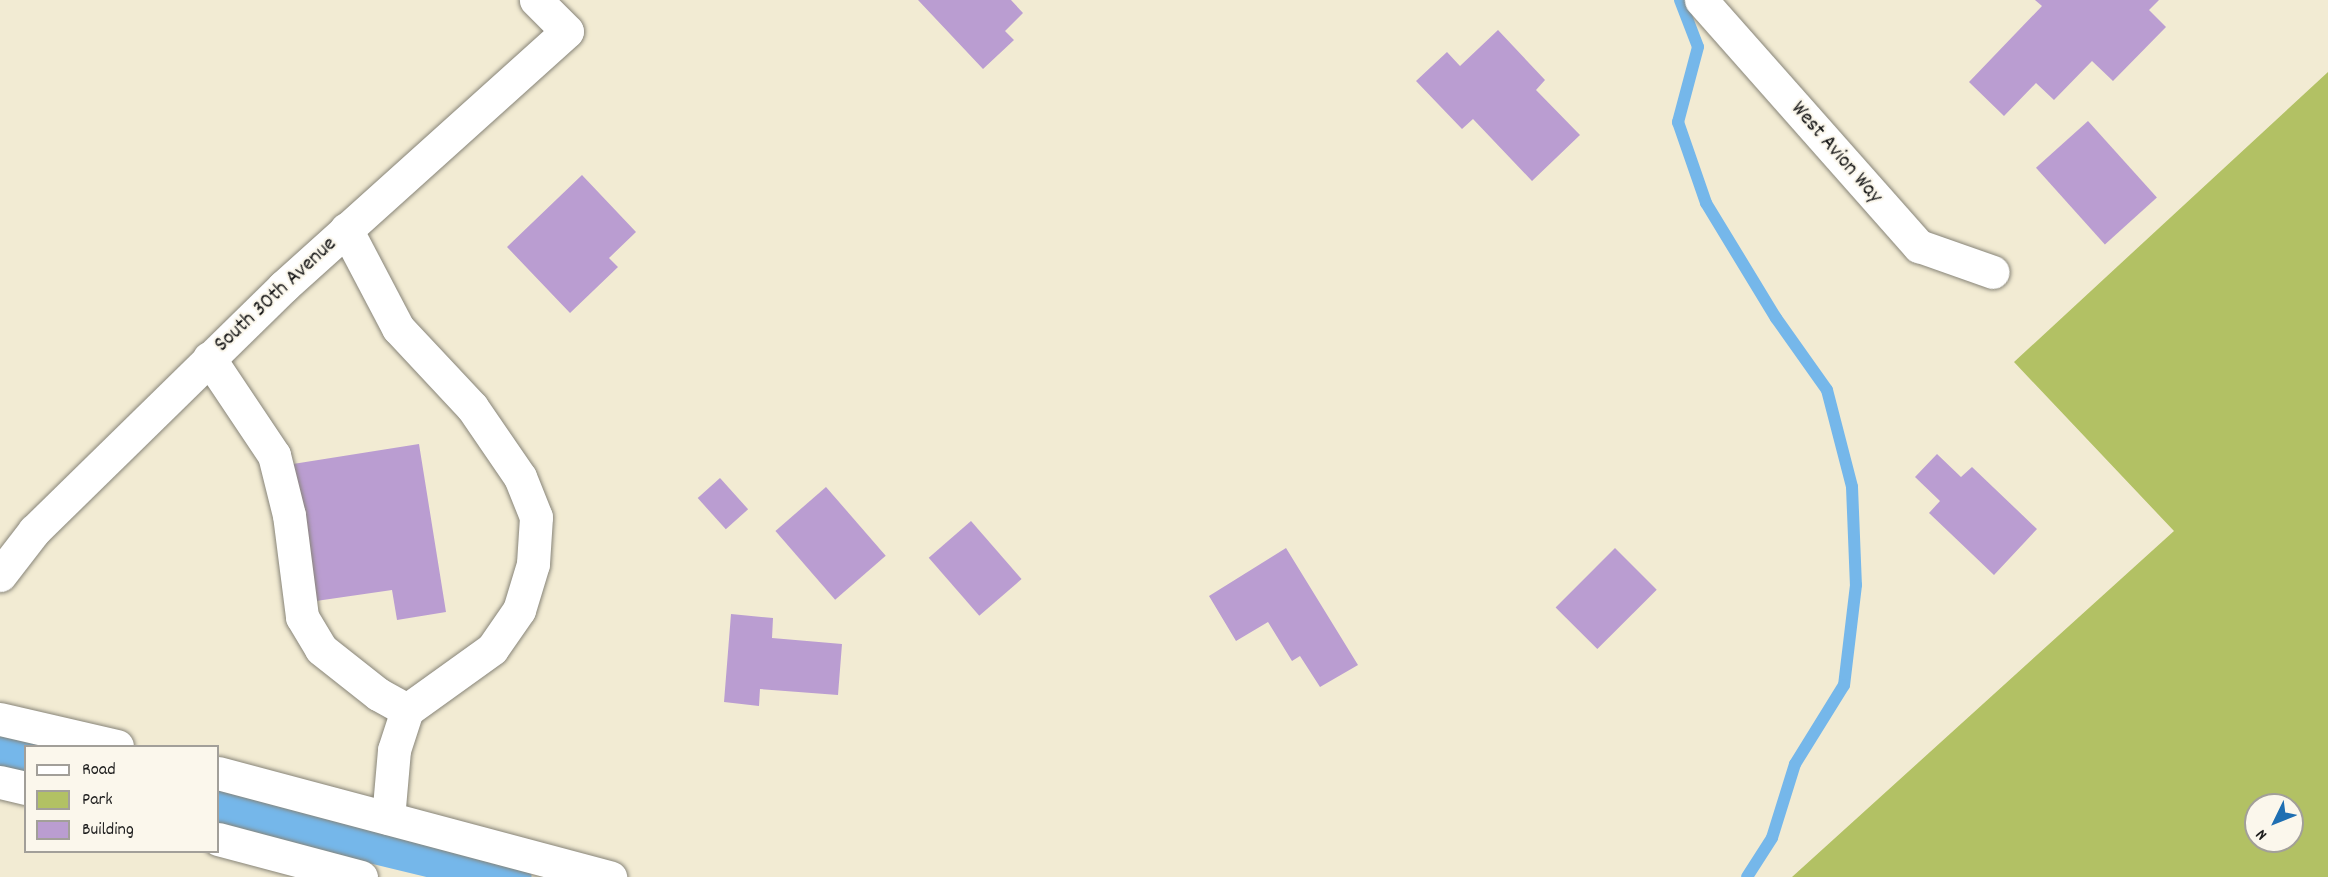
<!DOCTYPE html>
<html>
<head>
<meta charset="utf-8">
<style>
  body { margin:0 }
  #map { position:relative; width:2328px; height:877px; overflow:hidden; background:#f2ebd3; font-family:Dekko,sans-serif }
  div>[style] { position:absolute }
  .green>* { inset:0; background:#b2c164 }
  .stream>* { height:12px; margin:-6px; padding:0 6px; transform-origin:6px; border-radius:6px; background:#75b7ea }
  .canal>* { height:40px; margin:-20px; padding:0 20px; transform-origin:20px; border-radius:20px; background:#75b7ea }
  .building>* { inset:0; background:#ba9dd1; transform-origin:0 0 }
  .roads { filter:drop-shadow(0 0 2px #878478) drop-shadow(0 0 2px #878478) }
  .minor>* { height:33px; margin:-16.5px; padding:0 16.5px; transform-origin:16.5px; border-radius:16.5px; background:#fff }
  span { translate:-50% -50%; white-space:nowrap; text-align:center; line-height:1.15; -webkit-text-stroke:4.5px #fbf7ec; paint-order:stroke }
  .street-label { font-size:22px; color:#1c1c1c }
  .legend { position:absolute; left:24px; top:745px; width:195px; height:108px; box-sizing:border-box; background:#fbf7ec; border:2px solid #a29f99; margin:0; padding:8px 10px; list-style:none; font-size:18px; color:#1c1c1c }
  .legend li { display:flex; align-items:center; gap:12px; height:30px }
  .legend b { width:30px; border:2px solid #a29f99 }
  .north { position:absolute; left:2244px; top:793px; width:60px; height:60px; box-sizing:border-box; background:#fbf7ec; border:2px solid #a29f99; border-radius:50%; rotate:227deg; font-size:16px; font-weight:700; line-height:24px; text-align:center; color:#1c1c1c }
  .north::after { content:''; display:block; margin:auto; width:21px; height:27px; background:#1f6fb2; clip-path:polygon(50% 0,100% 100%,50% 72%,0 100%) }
</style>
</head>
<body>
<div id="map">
  <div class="green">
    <i style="clip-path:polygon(evenodd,2328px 72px,2328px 877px,1792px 877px,2174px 531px,2014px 362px,2328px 72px,2256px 805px,2292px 805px,2292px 841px,2256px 841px,2256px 805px)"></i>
  </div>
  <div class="stream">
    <i style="left:1680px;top:0;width:50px;rotate:69deg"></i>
    <i style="left:1698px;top:47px;width:78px;rotate:104.9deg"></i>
    <i style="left:1678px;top:122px;width:86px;rotate:70.9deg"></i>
    <i style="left:1706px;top:203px;width:135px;rotate:58.7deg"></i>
    <i style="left:1776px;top:318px;width:88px;rotate:54.7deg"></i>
    <i style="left:1827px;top:390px;width:100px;rotate:75.5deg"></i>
    <i style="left:1852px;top:487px;width:98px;rotate:87.7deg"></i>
    <i style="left:1856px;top:585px;width:101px;rotate:96.8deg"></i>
    <i style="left:1844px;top:685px;width:93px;rotate:121.8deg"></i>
    <i style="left:1795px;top:764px;width:77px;rotate:107.3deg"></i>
    <i style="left:1772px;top:838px;width:46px;rotate:122.7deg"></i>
  </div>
  <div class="canal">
    <i style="left:0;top:752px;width:27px;rotate:15deg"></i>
    <i style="left:218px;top:806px;width:302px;rotate:13.6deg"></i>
  </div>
  <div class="building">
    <i style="clip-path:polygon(918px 0,1011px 0,1023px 13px,1005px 31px,1014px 40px,983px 69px)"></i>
    <i style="clip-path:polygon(2035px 0,2159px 0,2149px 10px,2166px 27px,2113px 81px,2092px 61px,2054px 100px,2036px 83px,2004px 116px,1969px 82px,2042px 6px)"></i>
    <i style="clip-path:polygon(1498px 30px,1545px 80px,1536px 90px,1580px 135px,1532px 181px,1473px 119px,1462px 129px,1416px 81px,1447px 52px,1460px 66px)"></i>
    <i style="left:2088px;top:121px;width:103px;height:70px;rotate:48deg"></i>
    <i style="clip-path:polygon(582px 175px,636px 232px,609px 258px,618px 267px,570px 313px,507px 247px)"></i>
    <i style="clip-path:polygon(419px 444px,446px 612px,397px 620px,392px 590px,316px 601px,293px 464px)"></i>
    <i style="clip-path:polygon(1937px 454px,1961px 477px,1972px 467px,2037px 529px,1994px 575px,1929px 513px,1940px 501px,1915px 477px)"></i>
    <i style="left:720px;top:478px;width:42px;height:30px;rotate:48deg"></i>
    <i style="left:826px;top:487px;width:91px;height:67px;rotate:49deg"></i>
    <i style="left:971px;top:521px;width:77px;height:56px;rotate:49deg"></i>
    <i style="clip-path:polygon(1286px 548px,1358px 665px,1320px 687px,1300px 656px,1292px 661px,1268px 622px,1236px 641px,1209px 596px)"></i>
    <i style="left:1615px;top:548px;width:59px;height:84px;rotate:45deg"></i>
    <i style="clip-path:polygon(731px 614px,773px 618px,772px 638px,842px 644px,838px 695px,760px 689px,759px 706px,724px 702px)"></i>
  </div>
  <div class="roads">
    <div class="minor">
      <i style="left:1701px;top:0;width:329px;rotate:48.5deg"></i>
      <i style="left:1919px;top:246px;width:78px;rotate:19.4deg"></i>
      <i style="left:346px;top:229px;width:112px;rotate:62.3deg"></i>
      <i style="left:398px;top:328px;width:108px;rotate:46.9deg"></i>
      <i style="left:472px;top:407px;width:85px;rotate:55.6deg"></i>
      <i style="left:520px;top:477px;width:43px;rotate:68.2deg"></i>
      <i style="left:536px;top:517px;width:47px;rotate:93.7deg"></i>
      <i style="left:533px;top:564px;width:48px;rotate:106.9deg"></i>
      <i style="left:519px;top:610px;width:47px;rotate:124.7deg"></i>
      <i style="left:492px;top:649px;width:105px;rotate:144.3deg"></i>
      <i style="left:407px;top:710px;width:42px;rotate:108deg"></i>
      <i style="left:394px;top:750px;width:68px;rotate:95deg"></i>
      <i style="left:209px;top:358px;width:117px;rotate:56.2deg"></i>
      <i style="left:274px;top:455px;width:62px;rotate:76deg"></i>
      <i style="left:289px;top:515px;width:103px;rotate:82.7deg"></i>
      <i style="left:302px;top:617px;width:37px;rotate:59deg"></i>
      <i style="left:321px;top:649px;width:73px;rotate:38.3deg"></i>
      <i style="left:378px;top:694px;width:33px;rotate:29deg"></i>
      <i style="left:0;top:575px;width:56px;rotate:-52.3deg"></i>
      <i style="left:34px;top:531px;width:349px;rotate:-44.4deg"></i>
      <i style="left:283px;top:287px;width:382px;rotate:-42deg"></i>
      <i style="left:567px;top:31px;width:44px;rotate:-135deg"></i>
      <i style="left:0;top:719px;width:120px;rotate:13deg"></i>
      <i style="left:218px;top:773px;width:406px;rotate:14.9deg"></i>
      <i style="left:0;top:782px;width:27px;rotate:13deg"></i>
      <i style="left:218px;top:839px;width:148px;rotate:14.9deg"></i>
    </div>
  </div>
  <div class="street-label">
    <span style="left:1836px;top:153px;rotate:49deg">West Avion Way</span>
    <span style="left:276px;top:295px;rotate:-43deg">South 30th Avenue</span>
  </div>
  <ul class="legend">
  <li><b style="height:8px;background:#fff"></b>Road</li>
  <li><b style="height:16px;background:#b2c164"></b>Park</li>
  <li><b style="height:16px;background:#ba9dd1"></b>Building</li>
  </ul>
  <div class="north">N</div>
</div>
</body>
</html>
